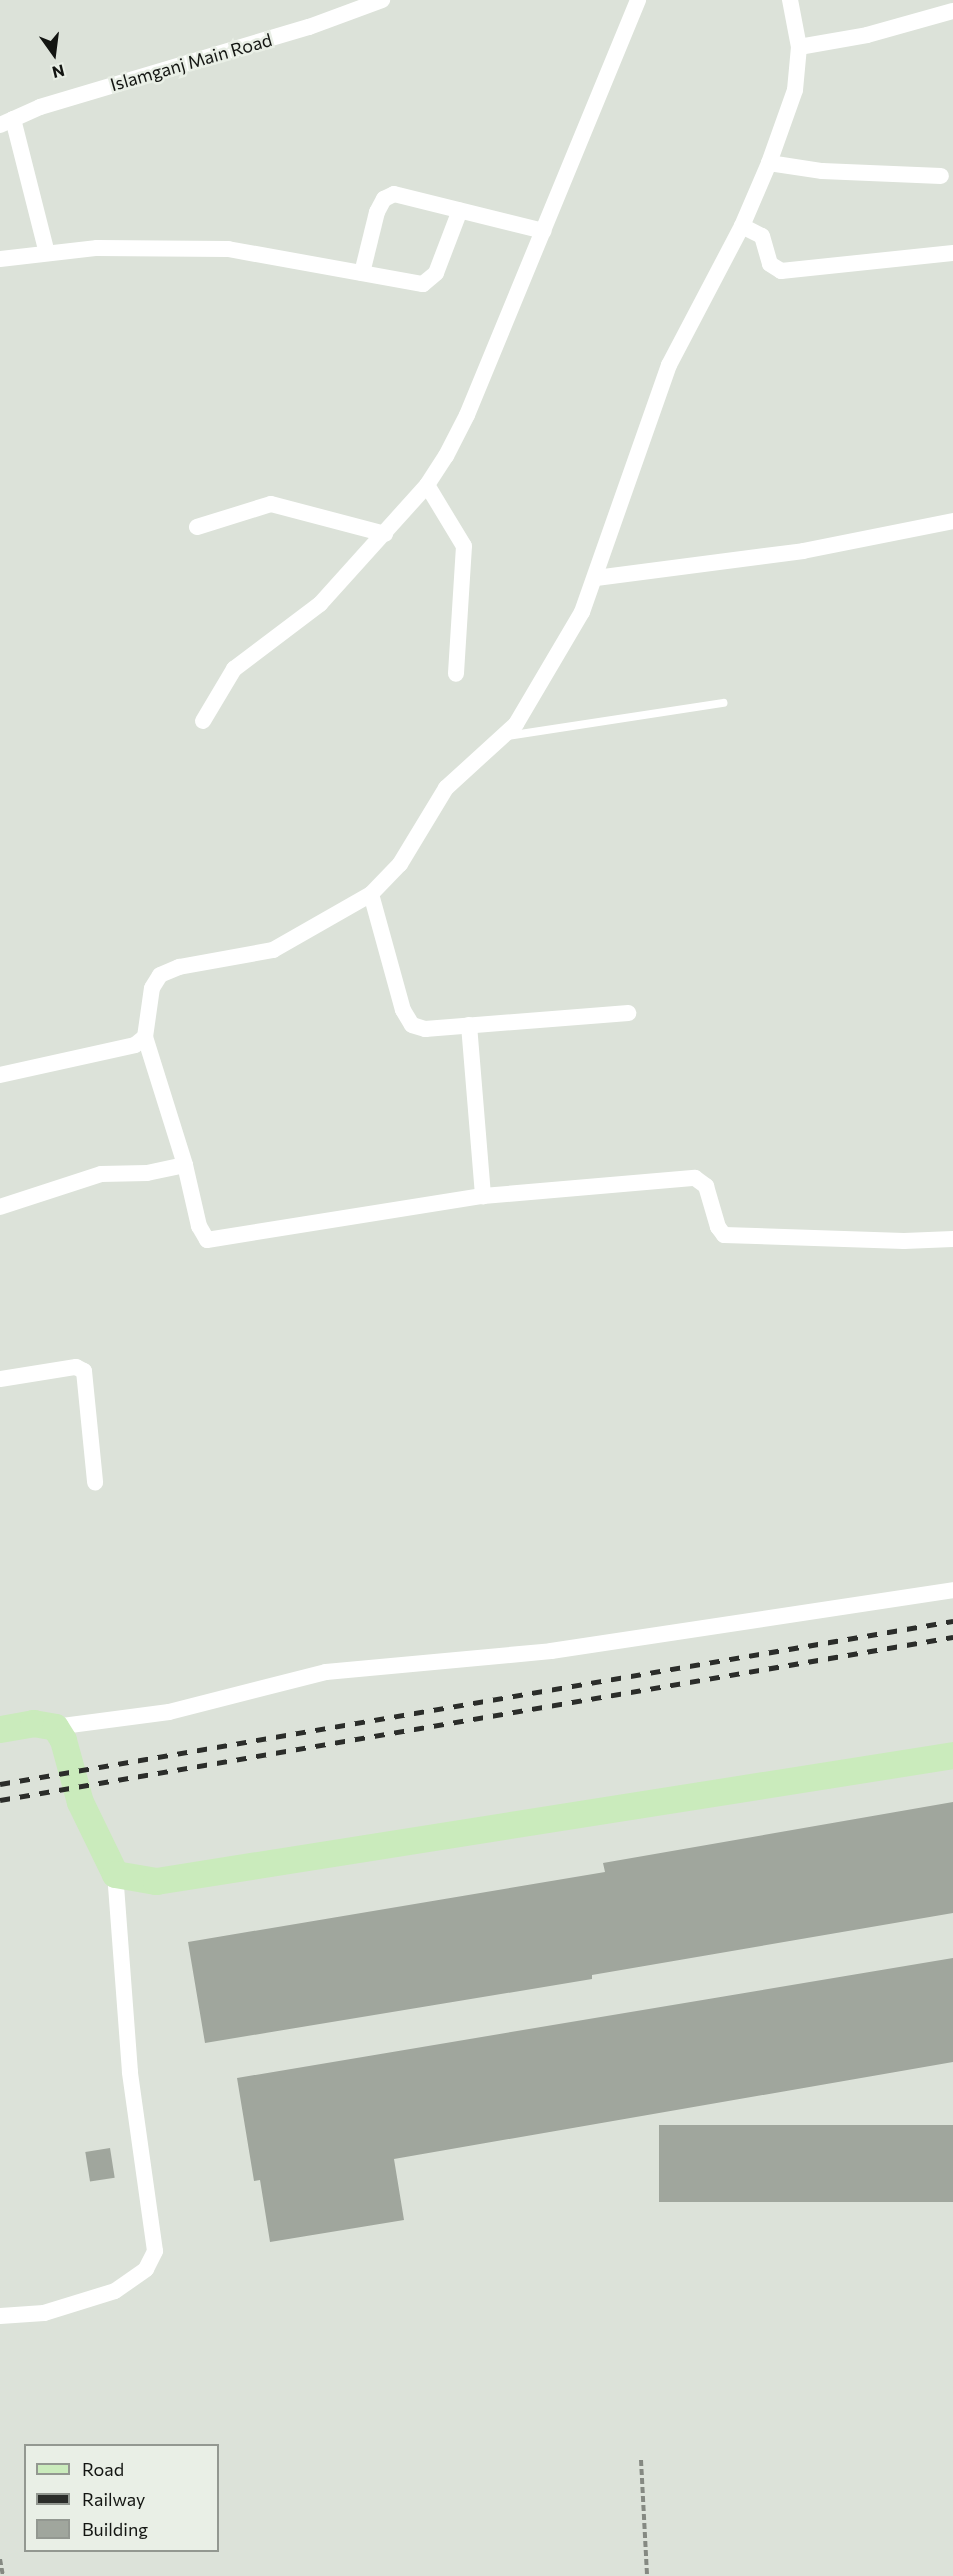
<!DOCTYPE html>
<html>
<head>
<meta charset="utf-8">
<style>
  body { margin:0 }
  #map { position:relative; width:953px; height:2576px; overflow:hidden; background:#dce2d9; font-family:Commissioner,sans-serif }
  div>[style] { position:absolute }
  .building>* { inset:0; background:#a0a69d; transform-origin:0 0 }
  .path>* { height:4px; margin-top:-2px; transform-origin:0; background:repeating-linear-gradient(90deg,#858982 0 6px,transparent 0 9px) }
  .service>* { height:8px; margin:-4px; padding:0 4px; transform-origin:4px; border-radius:4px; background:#fff }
  .minor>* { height:16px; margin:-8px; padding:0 8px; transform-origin:8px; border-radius:8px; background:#fff }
  .primary>* { height:27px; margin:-13.5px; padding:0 13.5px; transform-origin:13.5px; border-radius:13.5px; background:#caebbc }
  .rail>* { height:4.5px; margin-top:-2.25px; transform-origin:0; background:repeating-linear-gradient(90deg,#2b2d2a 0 10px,transparent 0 20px) }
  span { translate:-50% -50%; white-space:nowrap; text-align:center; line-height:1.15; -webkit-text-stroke:5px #e9efe6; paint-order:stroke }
  .street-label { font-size:18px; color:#131512 }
  .legend { position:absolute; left:24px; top:2444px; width:195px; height:108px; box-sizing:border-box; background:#e9efe6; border:2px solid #939891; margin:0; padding:8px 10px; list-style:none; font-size:18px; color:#131512 }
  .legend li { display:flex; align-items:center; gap:12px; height:30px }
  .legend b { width:30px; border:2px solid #939891 }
  .north { position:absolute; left:24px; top:24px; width:60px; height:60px; -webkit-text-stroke:4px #e9efe6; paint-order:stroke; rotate:166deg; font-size:16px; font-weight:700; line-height:24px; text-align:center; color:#131512 }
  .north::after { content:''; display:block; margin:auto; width:21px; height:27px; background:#131512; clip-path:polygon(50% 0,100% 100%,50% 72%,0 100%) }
</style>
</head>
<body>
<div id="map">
  <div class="building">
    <i style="clip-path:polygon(953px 1802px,953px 1913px,592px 1975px,592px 1979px,205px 2043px,188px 1942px,605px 1872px,603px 1863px)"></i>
    <i style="clip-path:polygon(953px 1958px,953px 2062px,394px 2159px,404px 2220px,270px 2242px,260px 2180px,254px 2181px,237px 2078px)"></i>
    <i style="left:953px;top:2125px;width:77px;height:294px;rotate:90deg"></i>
    <i style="left:110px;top:2148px;width:30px;height:25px;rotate:81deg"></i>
  </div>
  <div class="path">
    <i style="left:641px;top:2460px;width:116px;rotate:87deg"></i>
    <i style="left:0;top:2559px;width:17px;rotate:80deg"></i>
  </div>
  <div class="service">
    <i style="left:507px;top:736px;width:219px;rotate:-8.7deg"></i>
  </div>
  <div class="minor">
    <i style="left:799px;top:47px;width:69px;rotate:-10deg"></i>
    <i style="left:867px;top:35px;width:89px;rotate:-15.6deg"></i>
    <i style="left:13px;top:119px;width:138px;rotate:75.8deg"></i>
    <i style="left:0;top:125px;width:44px;rotate:-24.2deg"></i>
    <i style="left:40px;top:107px;width:281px;rotate:-16.6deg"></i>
    <i style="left:309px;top:27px;width:78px;rotate:-20.3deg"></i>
    <i style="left:769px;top:163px;width:54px;rotate:8.6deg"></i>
    <i style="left:822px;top:171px;width:119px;rotate:2.4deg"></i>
    <i style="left:742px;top:226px;width:22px;rotate:27deg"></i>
    <i style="left:762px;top:236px;width:29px;rotate:74deg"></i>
    <i style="left:770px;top:264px;width:13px;rotate:32deg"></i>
    <i style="left:781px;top:271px;width:173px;rotate:-6deg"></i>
    <i style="left:0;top:259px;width:98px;rotate:-6.5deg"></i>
    <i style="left:97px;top:248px;width:131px;rotate:0.4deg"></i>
    <i style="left:228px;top:249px;width:198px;rotate:10.2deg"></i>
    <i style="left:423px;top:284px;width:17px;rotate:-40deg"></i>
    <i style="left:436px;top:273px;width:67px;rotate:-69.1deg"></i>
    <i style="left:362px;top:273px;width:63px;rotate:-76.2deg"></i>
    <i style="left:377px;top:212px;width:15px;rotate:-62deg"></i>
    <i style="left:384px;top:199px;width:11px;rotate:-27deg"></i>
    <i style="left:394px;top:194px;width:154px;rotate:13.9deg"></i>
    <i style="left:427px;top:485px;width:71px;rotate:58.8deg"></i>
    <i style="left:464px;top:546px;width:128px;rotate:93.6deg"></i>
    <i style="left:197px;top:527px;width:77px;rotate:-17.3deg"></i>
    <i style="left:271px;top:504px;width:118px;rotate:14.7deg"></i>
    <i style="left:596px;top:578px;width:209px;rotate:-7.4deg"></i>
    <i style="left:803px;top:551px;width:153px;rotate:-11.3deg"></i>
    <i style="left:203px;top:721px;width:61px;rotate:-59.2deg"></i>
    <i style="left:234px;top:669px;width:108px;rotate:-37.1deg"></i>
    <i style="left:320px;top:604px;width:160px;rotate:-48deg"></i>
    <i style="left:427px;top:485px;width:35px;rotate:-57deg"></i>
    <i style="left:446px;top:456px;width:46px;rotate:-62.9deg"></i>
    <i style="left:467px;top:415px;width:449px;rotate:-67.6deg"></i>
    <i style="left:371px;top:894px;width:120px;rotate:74.6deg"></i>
    <i style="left:403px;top:1010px;width:17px;rotate:59deg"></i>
    <i style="left:412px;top:1025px;width:14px;rotate:17deg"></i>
    <i style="left:425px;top:1029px;width:204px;rotate:-4.5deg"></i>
    <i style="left:469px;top:1025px;width:172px;rotate:85.3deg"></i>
    <i style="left:145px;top:1037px;width:134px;rotate:72.6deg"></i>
    <i style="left:185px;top:1165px;width:63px;rotate:77.1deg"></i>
    <i style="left:199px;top:1226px;width:16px;rotate:60deg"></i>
    <i style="left:207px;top:1240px;width:279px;rotate:-9.1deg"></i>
    <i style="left:483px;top:1196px;width:213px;rotate:-4.9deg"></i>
    <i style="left:695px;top:1178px;width:14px;rotate:36deg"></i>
    <i style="left:706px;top:1186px;width:43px;rotate:73.7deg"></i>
    <i style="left:718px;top:1227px;width:10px;rotate:53deg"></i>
    <i style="left:724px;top:1235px;width:180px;rotate:1.9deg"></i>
    <i style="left:904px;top:1241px;width:49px;rotate:-2.3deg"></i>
    <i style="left:0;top:1075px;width:138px;rotate:-12.5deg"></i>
    <i style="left:135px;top:1045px;width:13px;rotate:-39deg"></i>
    <i style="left:145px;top:1037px;width:49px;rotate:-81.9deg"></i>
    <i style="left:152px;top:988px;width:15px;rotate:-58deg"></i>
    <i style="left:160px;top:975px;width:21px;rotate:-23deg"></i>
    <i style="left:179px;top:967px;width:96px;rotate:-10.3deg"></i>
    <i style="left:273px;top:950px;width:113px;rotate:-29.7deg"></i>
    <i style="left:371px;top:894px;width:42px;rotate:-46deg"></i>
    <i style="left:400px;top:864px;width:89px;rotate:-58.8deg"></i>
    <i style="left:446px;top:788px;width:95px;rotate:-42.4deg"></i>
    <i style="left:516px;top:724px;width:130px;rotate:-59.5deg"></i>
    <i style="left:582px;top:612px;width:262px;rotate:-70.6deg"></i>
    <i style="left:669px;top:365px;width:157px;rotate:-62.3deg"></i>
    <i style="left:742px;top:226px;width:69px;rotate:-66.8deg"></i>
    <i style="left:769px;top:163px;width:77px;rotate:-70.4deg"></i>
    <i style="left:795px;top:90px;width:43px;rotate:-84.7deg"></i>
    <i style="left:799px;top:47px;width:48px;rotate:-100.8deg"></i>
    <i style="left:0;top:1207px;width:106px;rotate:-18.1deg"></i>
    <i style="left:101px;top:1174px;width:46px;rotate:-1.2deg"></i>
    <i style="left:147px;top:1173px;width:39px;rotate:-12deg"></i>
    <i style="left:0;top:1379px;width:77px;rotate:-9deg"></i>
    <i style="left:76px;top:1367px;width:9px;rotate:27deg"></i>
    <i style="left:84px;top:1371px;width:112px;rotate:84.3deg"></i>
    <i style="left:55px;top:1727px;width:115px;rotate:-7.5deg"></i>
    <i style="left:169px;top:1712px;width:162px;rotate:-14.3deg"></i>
    <i style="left:326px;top:1672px;width:226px;rotate:-5.3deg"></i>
    <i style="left:551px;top:1651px;width:407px;rotate:-8.6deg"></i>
    <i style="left:0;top:2316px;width:44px;rotate:-3.9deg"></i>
    <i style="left:44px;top:2313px;width:74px;rotate:-17.2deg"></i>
    <i style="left:115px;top:2291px;width:38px;rotate:-35deg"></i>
    <i style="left:146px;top:2269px;width:20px;rotate:-63deg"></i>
    <i style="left:155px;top:2251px;width:181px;rotate:-98deg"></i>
    <i style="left:130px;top:2072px;width:199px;rotate:-94.3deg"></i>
  </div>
  <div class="primary">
    <i style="left:0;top:1729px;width:34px;rotate:-10deg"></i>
    <i style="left:33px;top:1723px;width:22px;rotate:10deg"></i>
    <i style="left:55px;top:1727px;width:15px;rotate:58deg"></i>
    <i style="left:63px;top:1740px;width:64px;rotate:74.7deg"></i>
    <i style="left:80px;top:1802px;width:80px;rotate:64.1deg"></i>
    <i style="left:115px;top:1874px;width:42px;rotate:9.7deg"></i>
    <i style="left:156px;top:1881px;width:807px;rotate:-8.98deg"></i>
  </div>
  <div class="rail">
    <i style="left:0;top:1784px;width:967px;rotate:-9.71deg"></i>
    <i style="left:0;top:1800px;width:967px;rotate:-9.71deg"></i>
  </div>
  <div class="street-label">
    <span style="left:191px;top:62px;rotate:-16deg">Islamganj Main Road</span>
  </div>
  <ul class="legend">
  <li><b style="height:8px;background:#caebbc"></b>Road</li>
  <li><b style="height:8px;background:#2b2d2a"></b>Railway</li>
  <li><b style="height:16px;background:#a0a69d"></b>Building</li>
  </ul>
  <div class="north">N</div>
</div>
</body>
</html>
